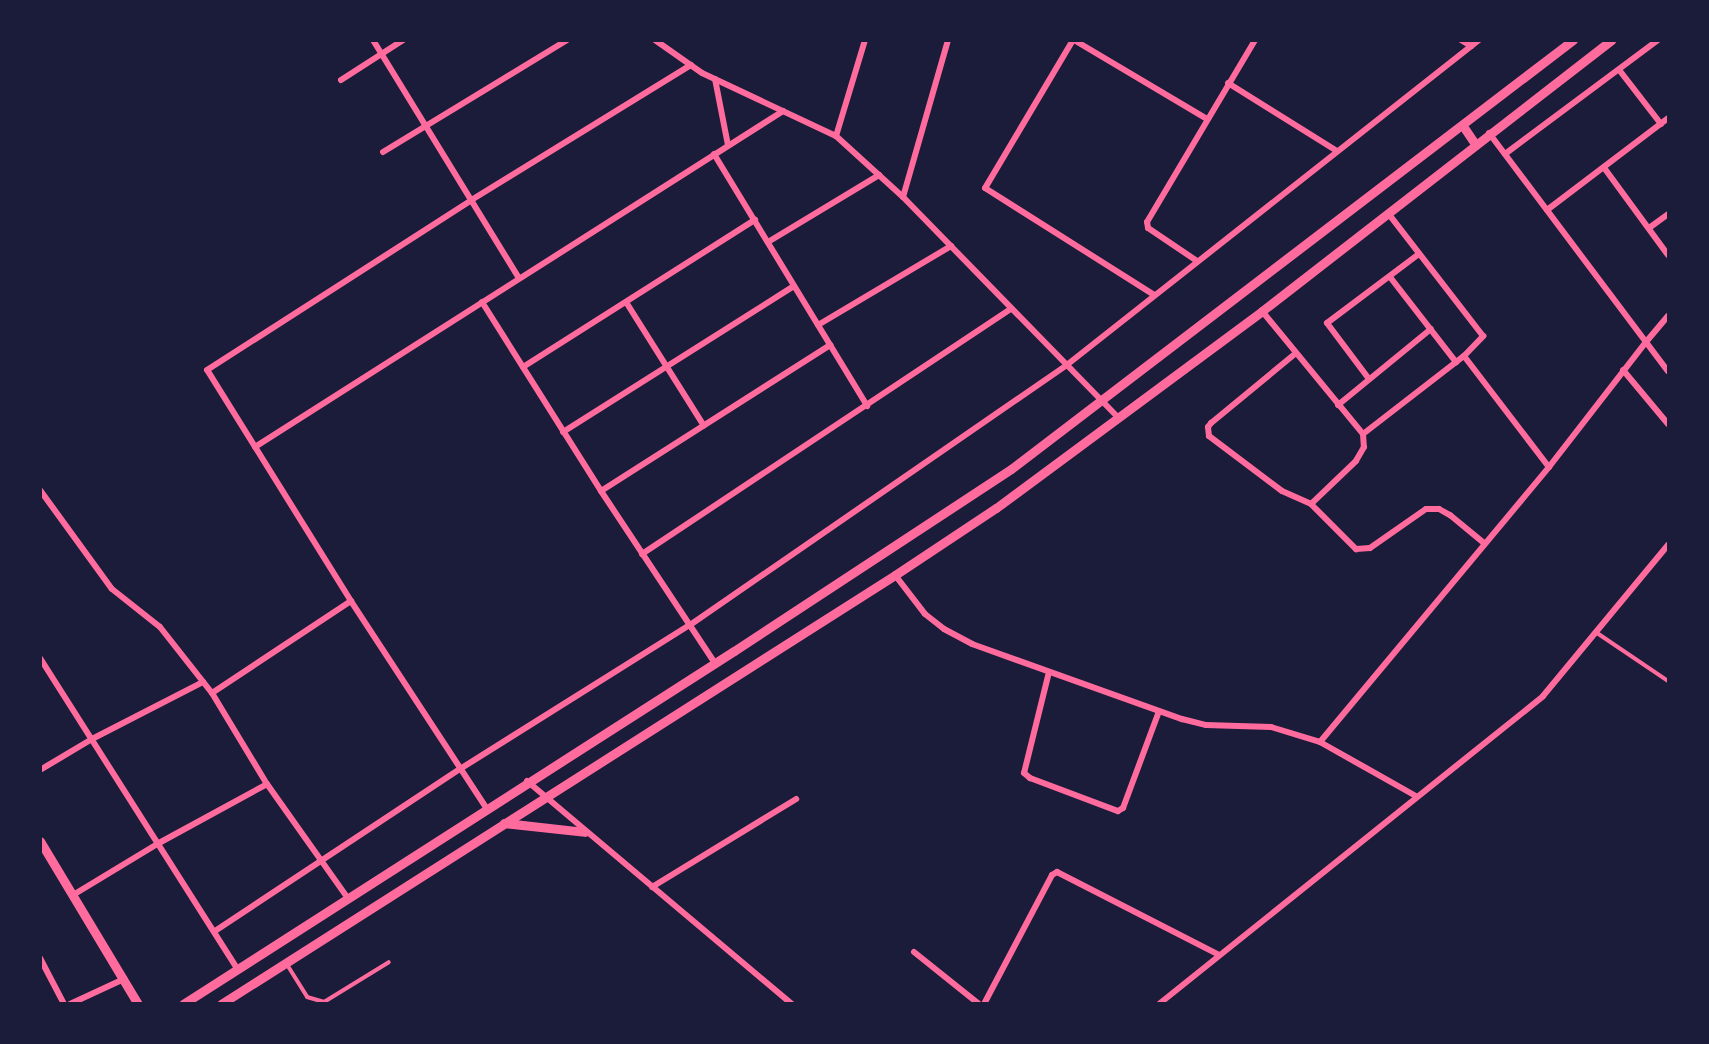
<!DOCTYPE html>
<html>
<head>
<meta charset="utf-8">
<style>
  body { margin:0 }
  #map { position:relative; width:1709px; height:1044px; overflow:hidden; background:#1b1b3a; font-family:Lora,serif }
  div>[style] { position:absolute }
  .service>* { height:4px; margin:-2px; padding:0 2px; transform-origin:2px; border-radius:2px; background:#ff6b9d }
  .minor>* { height:6px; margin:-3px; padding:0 3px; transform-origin:3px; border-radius:3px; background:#ff6b9d }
  .tertiary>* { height:9px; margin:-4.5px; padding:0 4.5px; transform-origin:4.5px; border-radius:4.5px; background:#ff6b9d }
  span { translate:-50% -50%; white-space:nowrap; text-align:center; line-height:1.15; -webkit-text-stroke:5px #1b1b3a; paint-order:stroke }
  .frame { position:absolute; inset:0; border:42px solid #1b1b3a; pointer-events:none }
</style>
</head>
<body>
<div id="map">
  <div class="service">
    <i style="left:1597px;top:633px;width:86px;rotate:34.1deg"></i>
    <i style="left:286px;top:963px;width:40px;rotate:58deg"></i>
    <i style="left:307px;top:997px;width:18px;rotate:16deg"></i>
    <i style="left:324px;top:1002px;width:76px;rotate:-31.6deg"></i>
  </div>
  <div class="minor">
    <i style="left:373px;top:40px;width:279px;rotate:58.5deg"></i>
    <i style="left:655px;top:40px;width:57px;rotate:35.1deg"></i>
    <i style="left:702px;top:73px;width:148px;rotate:25.2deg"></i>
    <i style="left:836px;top:136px;width:91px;rotate:42.3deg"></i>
    <i style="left:903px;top:197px;width:306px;rotate:45.7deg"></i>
    <i style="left:1073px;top:40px;width:172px;rotate:120.7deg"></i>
    <i style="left:985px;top:188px;width:200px;rotate:32.3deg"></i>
    <i style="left:1074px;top:40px;width:155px;rotate:30.7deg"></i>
    <i style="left:1461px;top:40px;width:12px;rotate:31deg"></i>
    <i style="left:1620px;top:71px;width:67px;rotate:52.3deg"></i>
    <i style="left:715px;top:79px;width:67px;rotate:78.9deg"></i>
    <i style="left:341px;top:80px;width:74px;rotate:-32.8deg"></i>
    <i style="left:1228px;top:83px;width:128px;rotate:32deg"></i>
    <i style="left:1489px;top:133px;width:298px;rotate:53.1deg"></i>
    <i style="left:836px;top:136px;width:100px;rotate:-73.2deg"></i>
    <i style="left:383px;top:152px;width:215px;rotate:-31.3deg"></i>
    <i style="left:714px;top:154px;width:295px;rotate:58.7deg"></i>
    <i style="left:1505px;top:154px;width:191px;rotate:-36.7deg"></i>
    <i style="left:1605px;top:169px;width:107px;rotate:53.8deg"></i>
    <i style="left:903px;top:197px;width:163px;rotate:-74deg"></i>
    <i style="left:1547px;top:210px;width:152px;rotate:-37.2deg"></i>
    <i style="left:1649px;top:228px;width:24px;rotate:-36deg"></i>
    <i style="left:768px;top:242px;width:130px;rotate:-31.1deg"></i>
    <i style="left:1197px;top:261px;width:59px;rotate:-146deg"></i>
    <i style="left:1148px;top:228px;width:6px;rotate:-99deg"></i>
    <i style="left:1147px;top:222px;width:212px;rotate:-59.3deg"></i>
    <i style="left:1390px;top:277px;width:108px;rotate:52.2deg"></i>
    <i style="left:482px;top:302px;width:223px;rotate:57.8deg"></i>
    <i style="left:601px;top:491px;width:206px;rotate:56.5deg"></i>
    <i style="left:626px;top:302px;width:146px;rotate:57.8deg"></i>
    <i style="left:1262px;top:311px;width:159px;rotate:50.6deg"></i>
    <i style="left:1363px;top:434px;width:13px;rotate:86deg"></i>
    <i style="left:1364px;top:447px;width:16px;rotate:120deg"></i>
    <i style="left:1356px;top:461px;width:62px;rotate:136.3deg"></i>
    <i style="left:818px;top:325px;width:155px;rotate:-30.7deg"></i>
    <i style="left:1296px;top:353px;width:110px;rotate:140.5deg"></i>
    <i style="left:1211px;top:423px;width:5px;rotate:127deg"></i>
    <i style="left:1208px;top:427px;width:9px;rotate:84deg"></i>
    <i style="left:1209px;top:436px;width:91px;rotate:37deg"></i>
    <i style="left:1282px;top:491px;width:32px;rotate:24deg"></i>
    <i style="left:1311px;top:504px;width:64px;rotate:45deg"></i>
    <i style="left:1356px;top:549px;width:14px;rotate:-4deg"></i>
    <i style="left:1370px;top:548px;width:68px;rotate:-34.9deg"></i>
    <i style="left:1426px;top:509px;width:13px"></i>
    <i style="left:1439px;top:509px;width:13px;rotate:29deg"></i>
    <i style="left:1450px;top:515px;width:45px;rotate:39.6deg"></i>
    <i style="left:1464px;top:356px;width:140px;rotate:52.6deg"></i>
    <i style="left:523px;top:367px;width:275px;rotate:-32.4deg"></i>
    <i style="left:1623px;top:370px;width:70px;rotate:50.2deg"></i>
    <i style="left:1369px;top:379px;width:70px;rotate:-126.9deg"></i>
    <i style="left:1327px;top:323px;width:115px;rotate:-36.9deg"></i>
    <i style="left:1338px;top:405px;width:120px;rotate:-39.3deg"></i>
    <i style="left:563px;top:432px;width:273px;rotate:-32.3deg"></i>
    <i style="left:1363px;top:434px;width:128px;rotate:-37.7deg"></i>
    <i style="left:1464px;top:356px;width:28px;rotate:-46deg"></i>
    <i style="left:1483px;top:336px;width:155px;rotate:-127.7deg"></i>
    <i style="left:255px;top:447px;width:626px;rotate:-32.47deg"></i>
    <i style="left:40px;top:490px;width:122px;rotate:54deg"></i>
    <i style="left:112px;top:589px;width:61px;rotate:38.4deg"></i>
    <i style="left:160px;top:627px;width:84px;rotate:51.8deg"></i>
    <i style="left:212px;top:693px;width:106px;rotate:58.9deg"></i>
    <i style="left:267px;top:784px;width:138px;rotate:54.7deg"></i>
    <i style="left:601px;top:491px;width:272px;rotate:-32.5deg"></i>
    <i style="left:642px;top:554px;width:443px;rotate:-33.6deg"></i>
    <i style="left:895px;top:575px;width:49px;rotate:52.4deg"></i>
    <i style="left:925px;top:614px;width:24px;rotate:38deg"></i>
    <i style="left:944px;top:629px;width:32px;rotate:28deg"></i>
    <i style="left:972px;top:644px;width:223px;rotate:19.7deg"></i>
    <i style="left:1182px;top:719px;width:25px;rotate:14deg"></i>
    <i style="left:1206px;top:725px;width:65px;rotate:1.8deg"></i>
    <i style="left:1271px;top:727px;width:51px;rotate:17deg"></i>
    <i style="left:1320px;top:742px;width:110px;rotate:29.4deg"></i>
    <i style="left:40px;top:658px;width:368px;rotate:57.6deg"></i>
    <i style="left:1049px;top:672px;width:104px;rotate:103.9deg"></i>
    <i style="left:1024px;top:773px;width:8px;rotate:40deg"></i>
    <i style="left:1030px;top:778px;width:94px;rotate:20.6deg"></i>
    <i style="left:1118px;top:811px;width:6px;rotate:-31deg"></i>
    <i style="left:1123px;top:808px;width:103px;rotate:-69.6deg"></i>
    <i style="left:212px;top:693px;width:167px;rotate:-33.5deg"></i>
    <i style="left:1320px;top:742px;width:358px;rotate:-50.2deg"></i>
    <i style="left:1549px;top:467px;width:158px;rotate:-52.2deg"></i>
    <i style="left:1646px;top:342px;width:34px;rotate:-50deg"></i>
    <i style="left:40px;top:770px;width:61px;rotate:-30.8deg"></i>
    <i style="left:92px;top:739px;width:125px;rotate:-27.2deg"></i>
    <i style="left:527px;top:781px;width:346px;rotate:40.1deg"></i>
    <i style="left:487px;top:809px;width:249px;rotate:-123.2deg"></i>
    <i style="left:351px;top:601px;width:272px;rotate:-121.9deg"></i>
    <i style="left:207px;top:370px;width:316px;rotate:-32.7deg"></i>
    <i style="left:473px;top:199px;width:256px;rotate:-31.6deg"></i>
    <i style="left:652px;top:887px;width:169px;rotate:-31.4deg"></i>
    <i style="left:73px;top:895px;width:100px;rotate:-31.2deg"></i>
    <i style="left:159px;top:843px;width:123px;rotate:-28.6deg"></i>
    <i style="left:215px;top:931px;width:294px;rotate:-33.5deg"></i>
    <i style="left:460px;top:769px;width:271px;rotate:-32.1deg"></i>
    <i style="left:690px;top:625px;width:459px;rotate:-34.6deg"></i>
    <i style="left:1068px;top:364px;width:523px;rotate:-38.25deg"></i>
    <i style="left:914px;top:952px;width:83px;rotate:38.7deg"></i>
    <i style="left:40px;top:958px;width:52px;rotate:62.4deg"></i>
    <i style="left:70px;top:1004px;width:60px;rotate:-24.8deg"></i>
    <i style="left:984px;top:1004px;width:146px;rotate:-62.2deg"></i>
    <i style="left:1052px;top:875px;width:6px;rotate:-31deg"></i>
    <i style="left:1057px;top:872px;width:182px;rotate:27.1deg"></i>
    <i style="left:1159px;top:1004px;width:492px;rotate:-38.7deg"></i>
    <i style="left:1543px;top:696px;width:196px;rotate:-50.4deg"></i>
  </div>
  <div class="tertiary">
    <i style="left:1463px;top:126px;width:22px;rotate:56deg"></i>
    <i style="left:504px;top:823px;width:81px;rotate:6.3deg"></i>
    <i style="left:40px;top:841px;width:190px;rotate:59deg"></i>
    <i style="left:183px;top:1004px;width:654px;rotate:-32.65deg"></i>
    <i style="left:734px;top:651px;width:331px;rotate:-33.3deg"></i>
    <i style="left:1011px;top:469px;width:707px;rotate:-37.36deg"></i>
    <i style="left:221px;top:1004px;width:799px;rotate:-32.48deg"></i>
    <i style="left:895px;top:575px;width:121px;rotate:-33.6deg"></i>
    <i style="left:996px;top:508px;width:331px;rotate:-36.5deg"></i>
    <i style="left:1262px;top:311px;width:442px;rotate:-37.8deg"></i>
  </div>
  <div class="frame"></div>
</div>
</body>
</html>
